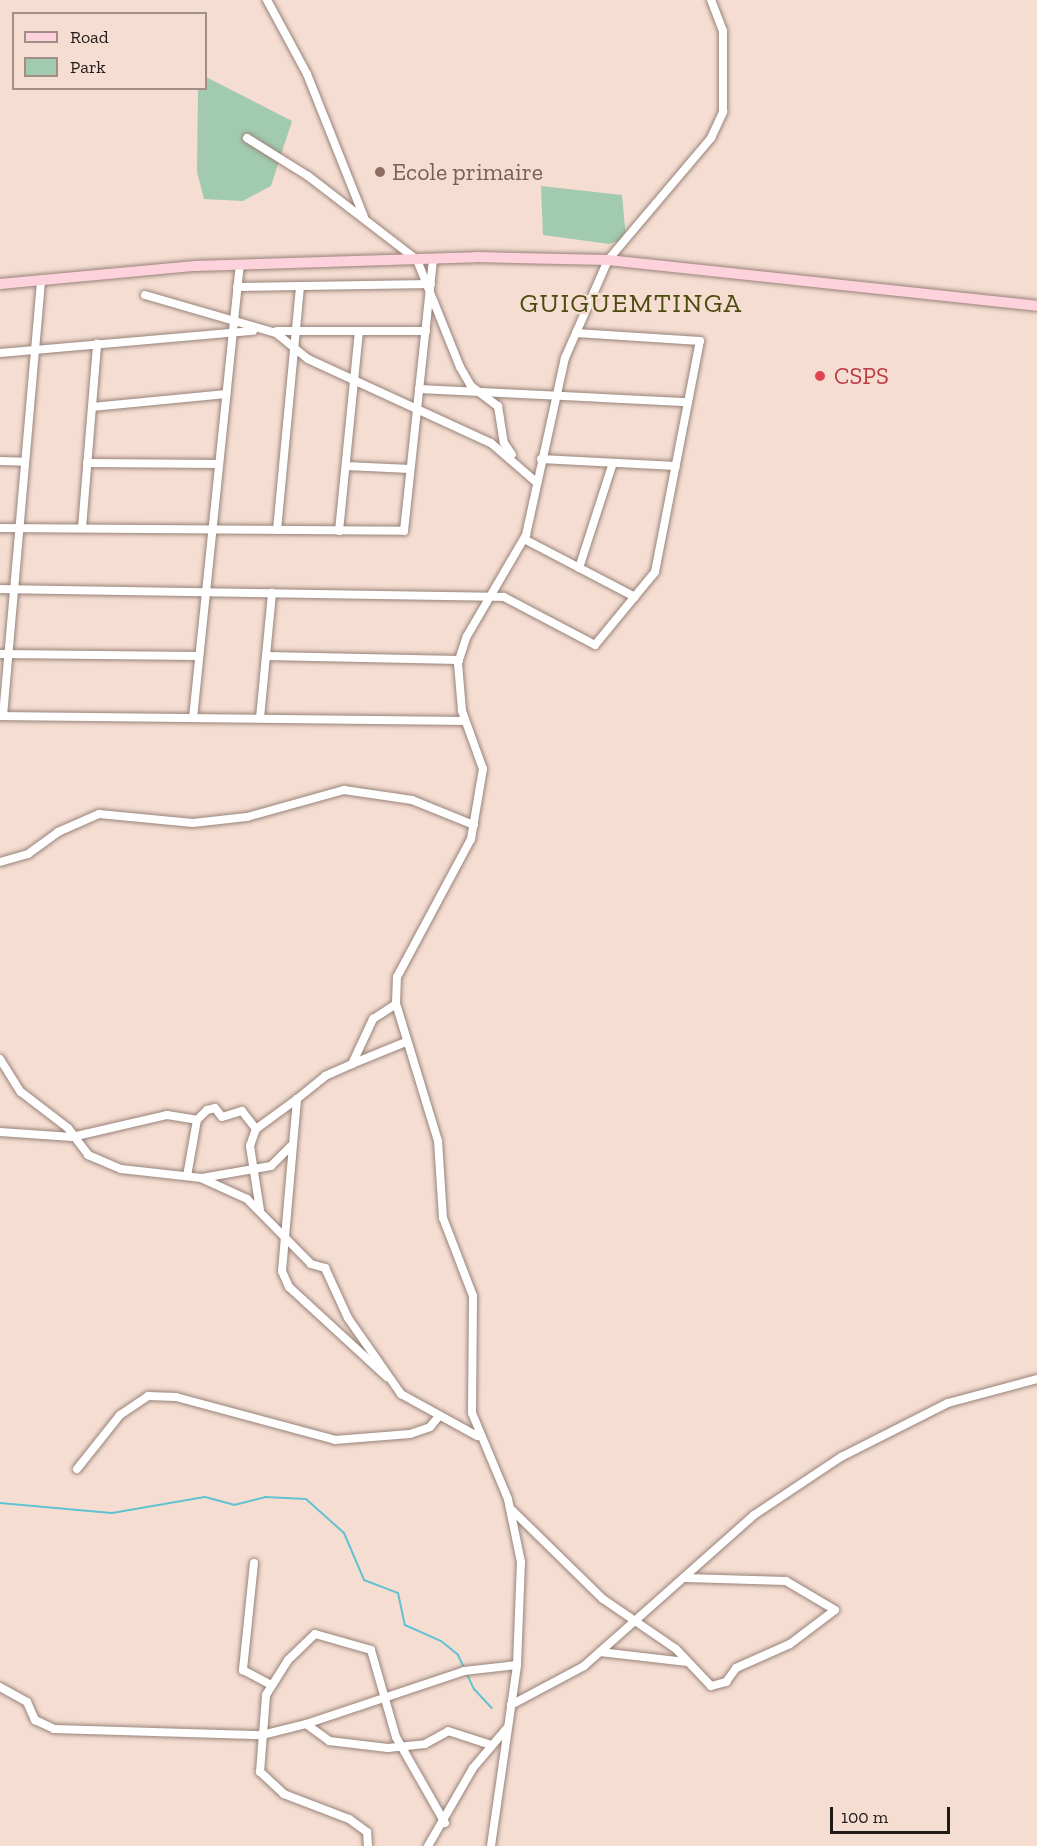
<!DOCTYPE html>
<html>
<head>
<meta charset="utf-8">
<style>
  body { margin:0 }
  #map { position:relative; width:1037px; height:1846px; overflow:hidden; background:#f5ddd2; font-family:"Zilla Slab",serif }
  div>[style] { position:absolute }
  .green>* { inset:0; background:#a2caae }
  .stream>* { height:2px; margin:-1px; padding:0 1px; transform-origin:1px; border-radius:1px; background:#63c2d2 }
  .roads { filter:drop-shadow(0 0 2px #988379) drop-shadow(0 0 2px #988379) }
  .street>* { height:8px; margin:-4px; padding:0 4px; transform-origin:4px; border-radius:4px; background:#fff }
  .secondary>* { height:10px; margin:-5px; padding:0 5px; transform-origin:5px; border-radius:5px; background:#fed2dc }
  .dots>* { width:16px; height:16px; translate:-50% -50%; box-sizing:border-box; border:3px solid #f5ddd2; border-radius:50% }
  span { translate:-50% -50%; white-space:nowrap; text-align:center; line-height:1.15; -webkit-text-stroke:4.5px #f5ddd2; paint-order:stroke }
  .education-label { font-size:24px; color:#785e54 }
  .left { translate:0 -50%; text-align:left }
  .health-label { font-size:24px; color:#be3a42 }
  .quarter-label { font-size:27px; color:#4b4b0d; letter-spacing:1.5px }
  .legend { position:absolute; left:12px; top:12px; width:195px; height:78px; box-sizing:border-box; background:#f5ddd2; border:2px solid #a18f87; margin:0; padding:8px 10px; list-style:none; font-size:18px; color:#221a16 }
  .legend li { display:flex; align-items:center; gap:12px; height:30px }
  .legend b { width:30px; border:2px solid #a18f87 }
  .scale { position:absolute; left:830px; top:1807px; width:120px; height:27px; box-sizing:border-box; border:3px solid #221a16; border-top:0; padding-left:8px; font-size:18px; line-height:21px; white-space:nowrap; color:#221a16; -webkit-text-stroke:4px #f5ddd2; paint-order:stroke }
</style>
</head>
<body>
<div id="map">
  <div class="green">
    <i style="clip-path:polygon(206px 77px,292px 121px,271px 186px,243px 201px,204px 199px,197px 172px,198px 89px,206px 88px)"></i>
    <i style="clip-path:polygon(541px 186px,622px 195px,626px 239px,609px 244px,543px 235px)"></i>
  </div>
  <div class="stream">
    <i style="left:0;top:1503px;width:112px;rotate:5.1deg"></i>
    <i style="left:112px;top:1513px;width:94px;rotate:-9.8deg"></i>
    <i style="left:205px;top:1497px;width:30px;rotate:15deg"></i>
    <i style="left:234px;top:1505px;width:32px;rotate:-14deg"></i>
    <i style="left:265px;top:1497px;width:41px;rotate:2.8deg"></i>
    <i style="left:306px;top:1499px;width:51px;rotate:41.8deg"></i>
    <i style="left:344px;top:1533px;width:51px;rotate:66.9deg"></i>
    <i style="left:364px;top:1580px;width:36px;rotate:21deg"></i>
    <i style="left:398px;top:1593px;width:33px;rotate:78deg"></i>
    <i style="left:405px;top:1625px;width:39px;rotate:24deg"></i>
    <i style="left:441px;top:1641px;width:22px;rotate:39deg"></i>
    <i style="left:458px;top:1655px;width:38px;rotate:65deg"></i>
    <i style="left:474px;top:1689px;width:26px;rotate:47deg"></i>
  </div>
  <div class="roads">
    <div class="street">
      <i style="left:267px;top:0;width:84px;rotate:61.6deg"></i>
      <i style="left:307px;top:74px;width:154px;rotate:68.3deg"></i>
      <i style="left:247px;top:138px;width:72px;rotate:31.9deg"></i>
      <i style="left:308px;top:176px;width:138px;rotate:37.6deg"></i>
      <i style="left:417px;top:260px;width:115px;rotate:68.1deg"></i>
      <i style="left:460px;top:367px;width:22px;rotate:60deg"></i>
      <i style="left:471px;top:386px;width:34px;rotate:37deg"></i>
      <i style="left:498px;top:406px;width:37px;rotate:81deg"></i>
      <i style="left:504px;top:443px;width:14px;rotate:56deg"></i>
      <i style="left:237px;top:287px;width:194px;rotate:-0.9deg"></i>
      <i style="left:145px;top:295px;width:136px;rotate:16.2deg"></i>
      <i style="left:276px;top:333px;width:41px;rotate:39.1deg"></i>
      <i style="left:308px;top:359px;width:201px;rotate:24.7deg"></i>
      <i style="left:491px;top:443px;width:60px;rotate:40.9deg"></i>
      <i style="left:277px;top:331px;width:149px"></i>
      <i style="left:0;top:353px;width:254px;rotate:-5deg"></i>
      <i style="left:419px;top:389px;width:269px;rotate:2.8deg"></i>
      <i style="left:92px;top:407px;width:135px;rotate:-5.5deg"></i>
      <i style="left:541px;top:459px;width:135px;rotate:3deg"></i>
      <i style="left:0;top:461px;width:25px;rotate:2deg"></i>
      <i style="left:87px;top:463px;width:132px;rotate:0.4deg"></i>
      <i style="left:346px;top:466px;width:64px;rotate:2.7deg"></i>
      <i style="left:0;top:528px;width:404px;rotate:0.4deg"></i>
      <i style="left:404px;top:531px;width:273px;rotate:-83.9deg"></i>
      <i style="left:82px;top:528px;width:185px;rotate:-85.3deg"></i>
      <i style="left:277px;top:530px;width:245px;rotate:-84.6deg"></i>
      <i style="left:339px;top:531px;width:201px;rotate:-84.3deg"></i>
      <i style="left:524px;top:539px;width:125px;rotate:27.6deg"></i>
      <i style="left:579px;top:568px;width:110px;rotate:-72.1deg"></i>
      <i style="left:0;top:589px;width:504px;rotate:0.91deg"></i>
      <i style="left:504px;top:597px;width:103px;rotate:27.8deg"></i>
      <i style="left:595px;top:645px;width:94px;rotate:-50.6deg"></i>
      <i style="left:655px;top:572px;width:235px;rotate:-79deg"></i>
      <i style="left:700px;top:341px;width:124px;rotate:-176.3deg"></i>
      <i style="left:0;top:654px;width:199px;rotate:0.6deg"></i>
      <i style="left:266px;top:656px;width:193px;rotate:1.2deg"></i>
      <i style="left:0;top:716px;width:465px;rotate:0.6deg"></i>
      <i style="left:3px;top:716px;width:438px;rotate:-85deg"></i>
      <i style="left:193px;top:718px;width:456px;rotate:-84.1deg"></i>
      <i style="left:260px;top:718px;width:126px;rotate:-84.5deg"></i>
      <i style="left:0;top:862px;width:29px;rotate:-16deg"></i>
      <i style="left:28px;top:854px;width:37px;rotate:-36deg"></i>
      <i style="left:58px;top:832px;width:45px;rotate:-23.7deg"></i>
      <i style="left:99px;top:814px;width:94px;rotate:5.5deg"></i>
      <i style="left:193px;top:823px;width:54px;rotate:-6.3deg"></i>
      <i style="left:247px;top:817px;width:101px;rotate:-15.6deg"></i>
      <i style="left:344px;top:790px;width:69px;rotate:8.4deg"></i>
      <i style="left:412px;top:800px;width:67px;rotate:22deg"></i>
      <i style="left:0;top:1059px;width:39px;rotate:58deg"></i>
      <i style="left:21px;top:1092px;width:59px;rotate:37.5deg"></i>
      <i style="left:68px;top:1128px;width:34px;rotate:53deg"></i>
      <i style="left:88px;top:1155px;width:36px;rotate:23deg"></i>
      <i style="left:121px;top:1169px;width:81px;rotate:6.4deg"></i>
      <i style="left:201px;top:1178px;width:51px;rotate:24.5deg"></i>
      <i style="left:247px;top:1199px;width:91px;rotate:45.4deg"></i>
      <i style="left:311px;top:1264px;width:15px;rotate:16deg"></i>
      <i style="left:325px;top:1268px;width:55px;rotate:65.3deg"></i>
      <i style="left:348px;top:1318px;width:93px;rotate:55.1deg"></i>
      <i style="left:401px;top:1394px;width:87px;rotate:28.9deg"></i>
      <i style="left:352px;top:1064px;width:58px;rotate:-22.2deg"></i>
      <i style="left:0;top:1132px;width:72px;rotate:4deg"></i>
      <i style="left:72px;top:1137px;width:98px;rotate:-13deg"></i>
      <i style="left:167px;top:1115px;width:30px;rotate:9deg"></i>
      <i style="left:187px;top:1176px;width:57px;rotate:-79.9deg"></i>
      <i style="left:197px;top:1120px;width:14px;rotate:-45deg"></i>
      <i style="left:207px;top:1110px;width:8px;rotate:-14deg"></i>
      <i style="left:215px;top:1108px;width:11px;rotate:52deg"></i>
      <i style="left:222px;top:1117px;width:21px;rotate:-17deg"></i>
      <i style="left:242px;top:1111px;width:23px;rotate:52deg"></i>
      <i style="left:202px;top:1178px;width:70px;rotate:-9.9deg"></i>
      <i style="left:271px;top:1166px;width:28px;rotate:-45deg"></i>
      <i style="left:260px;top:1210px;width:65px;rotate:-98.9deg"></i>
      <i style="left:250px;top:1146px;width:18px;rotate:-71deg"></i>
      <i style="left:256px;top:1129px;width:51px;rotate:-36.2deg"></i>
      <i style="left:387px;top:1377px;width:133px;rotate:-137.4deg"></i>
      <i style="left:289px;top:1287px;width:17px;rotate:-114deg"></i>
      <i style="left:282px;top:1271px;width:173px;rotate:-85deg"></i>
      <i style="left:297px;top:1099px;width:36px;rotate:-39deg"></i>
      <i style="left:325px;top:1076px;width:30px;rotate:-24deg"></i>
      <i style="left:352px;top:1064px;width:50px;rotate:-65deg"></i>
      <i style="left:373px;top:1019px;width:27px;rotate:-33deg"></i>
      <i style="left:77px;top:1469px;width:69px;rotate:-51.5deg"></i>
      <i style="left:120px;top:1415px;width:34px;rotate:-34deg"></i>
      <i style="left:148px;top:1396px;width:28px;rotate:2deg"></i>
      <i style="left:176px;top:1397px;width:165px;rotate:15.1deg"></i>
      <i style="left:335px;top:1440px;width:75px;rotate:-4.6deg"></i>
      <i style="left:410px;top:1434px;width:21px;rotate:-19deg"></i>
      <i style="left:430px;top:1427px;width:13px;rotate:-51deg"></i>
      <i style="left:512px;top:1510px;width:127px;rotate:44.4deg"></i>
      <i style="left:603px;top:1599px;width:88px;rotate:34.4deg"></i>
      <i style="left:676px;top:1649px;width:51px;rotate:46.6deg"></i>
      <i style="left:711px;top:1686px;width:16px;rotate:-15deg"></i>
      <i style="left:726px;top:1682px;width:17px;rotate:-54deg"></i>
      <i style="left:736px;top:1668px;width:59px;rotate:-24deg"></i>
      <i style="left:790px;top:1644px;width:56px;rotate:-37.1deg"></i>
      <i style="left:835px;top:1610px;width:57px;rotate:-149.4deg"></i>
      <i style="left:786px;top:1581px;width:100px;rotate:-178.3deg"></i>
      <i style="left:254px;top:1563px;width:108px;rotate:95.9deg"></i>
      <i style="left:243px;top:1670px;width:32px;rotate:28deg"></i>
      <i style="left:600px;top:1652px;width:88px;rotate:6.6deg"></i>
      <i style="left:0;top:1687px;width:31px;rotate:29deg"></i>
      <i style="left:27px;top:1702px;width:20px;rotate:66deg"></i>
      <i style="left:35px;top:1720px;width:21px;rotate:25deg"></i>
      <i style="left:54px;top:1729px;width:208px;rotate:1.7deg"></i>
      <i style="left:262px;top:1735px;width:45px;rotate:-14deg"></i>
      <i style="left:306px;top:1724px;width:29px;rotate:36deg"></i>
      <i style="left:329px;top:1741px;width:59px;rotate:6.8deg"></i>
      <i style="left:388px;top:1748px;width:37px;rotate:-6deg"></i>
      <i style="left:425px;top:1744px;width:26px;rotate:-29deg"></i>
      <i style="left:448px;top:1731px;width:45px;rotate:18deg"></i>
      <i style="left:511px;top:1705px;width:83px;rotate:-28.1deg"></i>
      <i style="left:584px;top:1666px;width:227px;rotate:-41.6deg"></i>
      <i style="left:754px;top:1515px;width:105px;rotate:-33.7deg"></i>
      <i style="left:841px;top:1457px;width:120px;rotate:-26.8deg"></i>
      <i style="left:948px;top:1403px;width:92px;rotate:-15.1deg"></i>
      <i style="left:306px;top:1724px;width:167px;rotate:-18.5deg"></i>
      <i style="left:464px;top:1671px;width:53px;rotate:-6.5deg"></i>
      <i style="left:368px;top:1846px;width:14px;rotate:-94deg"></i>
      <i style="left:367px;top:1832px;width:22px;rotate:-144deg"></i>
      <i style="left:349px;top:1819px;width:70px;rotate:-159deg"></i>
      <i style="left:284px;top:1794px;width:33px;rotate:-137deg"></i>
      <i style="left:260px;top:1772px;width:77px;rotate:-85.5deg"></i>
      <i style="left:266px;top:1695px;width:41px;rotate:-57.8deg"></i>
      <i style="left:288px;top:1660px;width:37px;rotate:-44deg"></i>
      <i style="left:315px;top:1634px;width:58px;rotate:15.9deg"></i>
      <i style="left:371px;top:1650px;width:91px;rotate:74deg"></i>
      <i style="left:396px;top:1737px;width:99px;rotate:60.3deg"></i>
      <i style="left:428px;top:1846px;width:90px;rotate:-60deg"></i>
      <i style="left:473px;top:1768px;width:52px;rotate:-49.6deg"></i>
      <i style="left:491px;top:1846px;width:183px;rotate:-81.8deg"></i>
      <i style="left:517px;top:1665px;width:103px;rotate:-87.8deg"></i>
      <i style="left:521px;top:1562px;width:64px;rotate:-101.7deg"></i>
      <i style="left:508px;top:1499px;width:93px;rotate:-112.7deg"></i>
      <i style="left:472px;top:1413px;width:117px;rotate:-89.5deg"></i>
      <i style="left:473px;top:1296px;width:84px;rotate:-111deg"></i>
      <i style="left:443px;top:1218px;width:77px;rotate:-93.7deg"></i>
      <i style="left:438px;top:1141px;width:143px;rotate:-107deg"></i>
      <i style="left:396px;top:1004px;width:27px;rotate:-88deg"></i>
      <i style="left:397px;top:977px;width:157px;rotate:-61.8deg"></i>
      <i style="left:471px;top:839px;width:71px;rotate:-80.3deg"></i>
      <i style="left:483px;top:769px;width:62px;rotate:-109.9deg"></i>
      <i style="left:462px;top:711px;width:48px;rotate:-94.8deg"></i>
      <i style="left:458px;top:663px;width:28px;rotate:-72deg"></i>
      <i style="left:467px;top:636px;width:117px;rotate:-59.7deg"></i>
      <i style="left:526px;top:535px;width:181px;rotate:-77.6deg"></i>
      <i style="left:565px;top:358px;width:107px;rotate:-66.3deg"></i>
      <i style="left:608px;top:260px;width:160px;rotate:-49.8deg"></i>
      <i style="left:711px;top:138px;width:29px;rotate:-65deg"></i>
      <i style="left:723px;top:112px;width:81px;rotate:-90deg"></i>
      <i style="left:723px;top:31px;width:33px;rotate:-111deg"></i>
    </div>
    <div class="secondary">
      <i style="left:0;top:284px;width:196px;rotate:-5.3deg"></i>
      <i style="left:195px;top:266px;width:281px;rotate:-1.8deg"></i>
      <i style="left:476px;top:257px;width:132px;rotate:1.3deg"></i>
      <i style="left:608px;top:260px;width:431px;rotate:6.1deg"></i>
    </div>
  </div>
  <div class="dots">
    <i style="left:380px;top:172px;background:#8d6e63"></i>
    <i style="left:820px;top:376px;background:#e0444e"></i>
  </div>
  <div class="education-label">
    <span class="left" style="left:392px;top:172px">Ecole primaire</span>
  </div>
  <div class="health-label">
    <span class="left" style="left:834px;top:376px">CSPS</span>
  </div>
  <div class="quarter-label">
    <span style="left:631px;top:304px">GUIGUEMTINGA</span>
  </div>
  <ul class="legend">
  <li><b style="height:8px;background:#fed2dc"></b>Road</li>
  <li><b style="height:16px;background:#a2caae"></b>Park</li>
  </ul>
  <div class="scale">100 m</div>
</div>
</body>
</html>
